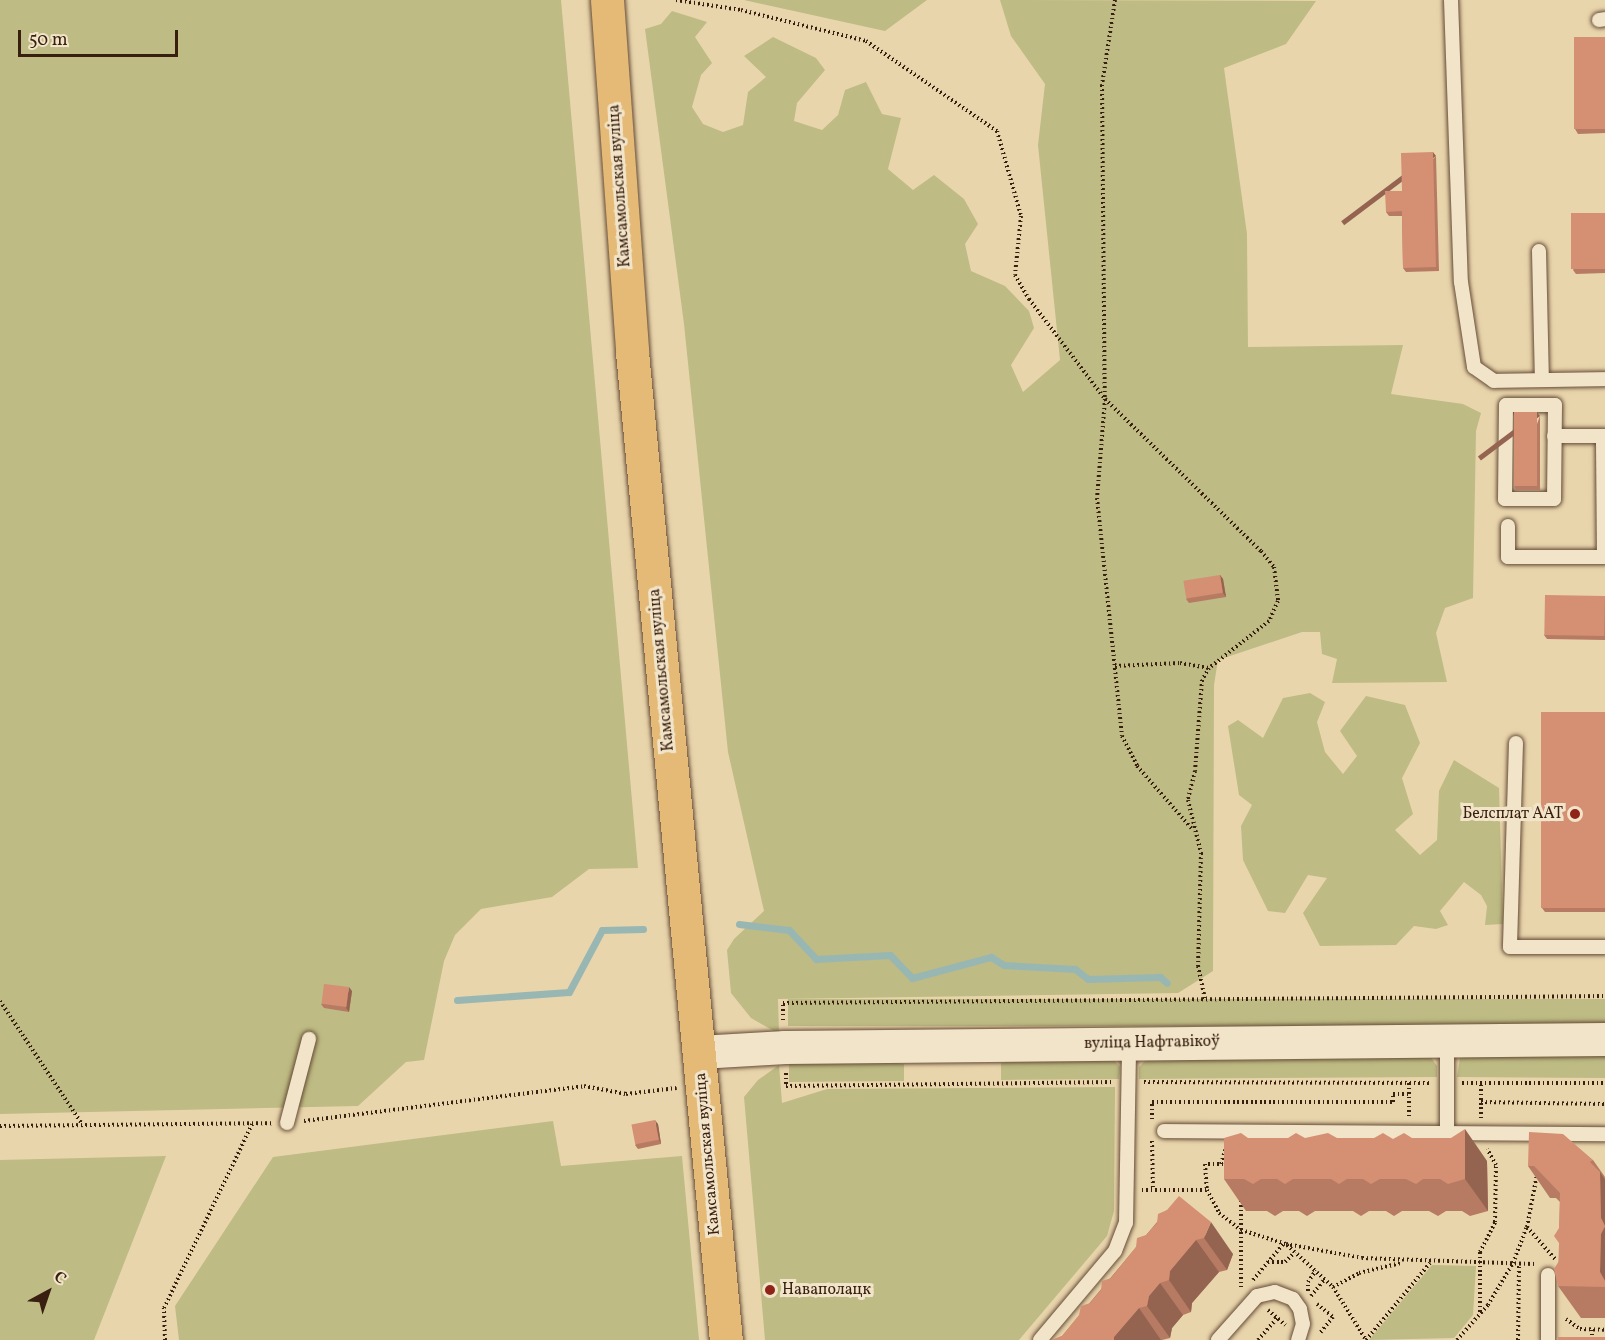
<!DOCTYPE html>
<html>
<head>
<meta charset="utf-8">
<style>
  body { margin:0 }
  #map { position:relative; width:1605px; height:1340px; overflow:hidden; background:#e9d5ac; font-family:Vollkorn,serif }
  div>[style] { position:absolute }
  .green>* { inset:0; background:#bebb84; transform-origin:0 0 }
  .stream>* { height:7px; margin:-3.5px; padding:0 3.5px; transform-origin:3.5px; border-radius:3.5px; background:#99b7b2 }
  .path>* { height:4px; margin-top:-2px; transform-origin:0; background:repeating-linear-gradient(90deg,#391f0f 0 1.5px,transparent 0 4.5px) }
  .roads { filter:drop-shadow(0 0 2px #654c36) drop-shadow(0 0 2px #654c36) }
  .lane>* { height:14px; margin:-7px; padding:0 7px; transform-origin:7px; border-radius:7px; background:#f1e4c9 }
  .secondary>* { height:33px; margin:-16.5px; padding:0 16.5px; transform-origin:16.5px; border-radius:16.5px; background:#f1e4c9 }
  .primary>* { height:33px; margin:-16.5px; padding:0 16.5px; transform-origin:16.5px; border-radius:16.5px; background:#e4ba76 }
  .wall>* { inset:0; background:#b77b63 }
  .shaded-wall>* { inset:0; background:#956450; transform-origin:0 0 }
  .building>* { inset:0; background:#d58f73; transform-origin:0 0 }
  .dots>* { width:16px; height:16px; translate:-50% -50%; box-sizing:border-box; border:3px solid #f1e4c9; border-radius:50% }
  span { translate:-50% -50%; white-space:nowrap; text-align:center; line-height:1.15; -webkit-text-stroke:6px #f1e4c9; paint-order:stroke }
  .street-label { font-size:16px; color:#391f0f }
  .poi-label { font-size:16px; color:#391f0f }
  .right { translate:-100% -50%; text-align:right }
  .left { translate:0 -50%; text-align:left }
  .north { position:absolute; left:18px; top:1262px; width:60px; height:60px; -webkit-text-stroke:4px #f1e4c9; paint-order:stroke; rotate:40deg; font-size:16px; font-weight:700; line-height:24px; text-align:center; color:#391f0f }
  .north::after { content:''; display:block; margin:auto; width:21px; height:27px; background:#391f0f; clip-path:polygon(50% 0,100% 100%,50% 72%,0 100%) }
  .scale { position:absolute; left:18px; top:30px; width:160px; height:27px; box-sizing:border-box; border:3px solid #391f0f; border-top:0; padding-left:8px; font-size:18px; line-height:21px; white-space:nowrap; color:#391f0f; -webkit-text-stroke:4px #f1e4c9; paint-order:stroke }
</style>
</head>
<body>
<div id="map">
  <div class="green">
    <i style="clip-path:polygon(0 0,561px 0,638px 868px,589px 869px,552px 897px,481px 909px,455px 935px,444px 961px,424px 1060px,406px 1062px,358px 1106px,0 1114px)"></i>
    <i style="clip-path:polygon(744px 0,927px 0,885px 31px)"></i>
    <i style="clip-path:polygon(1000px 0,1316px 1px,1286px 44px,1224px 68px,1247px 234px,1248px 347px,1403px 345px,1391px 394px,1463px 404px,1481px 413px,1476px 431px,1473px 598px,1445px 608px,1436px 633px,1447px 682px,1332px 683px,1337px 659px,1322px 654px,1320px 632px,1302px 632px,1218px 660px,1214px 685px,1213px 971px,1178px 993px,778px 999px,779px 1034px,751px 1018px,731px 993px,727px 950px,734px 939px,764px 911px,728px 752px,684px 324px,645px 29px,661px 24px,672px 11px,707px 22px,695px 37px,712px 63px,701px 75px,692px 107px,703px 124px,723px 132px,743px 125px,748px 92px,766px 77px,744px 56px,773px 37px,816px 58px,825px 70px,797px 103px,794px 121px,822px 130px,838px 115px,845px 90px,866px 82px,882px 114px,901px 118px,888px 169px,913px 190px,934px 175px,964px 199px,978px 224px,965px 244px,971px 271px,1005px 286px,1029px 311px,1034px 328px,1011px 365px,1023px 392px,1060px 360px,1038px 145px,1045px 84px,1011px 36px)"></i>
    <i style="clip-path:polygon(1310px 693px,1325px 702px,1317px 722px,1325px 752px,1343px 774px,1357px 756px,1340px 731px,1366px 696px,1405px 705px,1420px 743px,1402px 778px,1413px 814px,1395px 830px,1420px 855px,1437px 840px,1439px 791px,1454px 760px,1499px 788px,1503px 924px,1485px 925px,1487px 906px,1481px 895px,1464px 882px,1440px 911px,1448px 925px,1436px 929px,1414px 926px,1396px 945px,1320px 946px,1303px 913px,1327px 878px,1308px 875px,1285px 913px,1268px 911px,1243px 860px,1241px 826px,1252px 805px,1239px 795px,1228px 726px,1238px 720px,1263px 738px,1283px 698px)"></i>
    <i style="left:1605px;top:999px;width:27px;height:817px;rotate:90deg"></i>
    <i style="clip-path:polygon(1055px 1054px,1114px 1060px,1120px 1067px,1119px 1079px,1001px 1080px,1001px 1063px)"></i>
    <i style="clip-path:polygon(1429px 1055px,1437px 1066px,1437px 1077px,1139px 1079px,1139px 1067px,1148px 1058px)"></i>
    <i style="clip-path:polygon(1605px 1055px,1605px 1078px,1457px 1077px,1460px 1058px,1469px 1056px)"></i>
    <i style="clip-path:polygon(789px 1056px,844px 1056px,904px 1064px,904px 1081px,789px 1082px)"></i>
    <i style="clip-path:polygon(779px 1065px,782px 1103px,827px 1089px,1115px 1087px,1114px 1211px,1107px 1236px,1019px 1340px,765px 1340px,744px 1097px,758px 1080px)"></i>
    <i style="clip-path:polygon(553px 1121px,561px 1166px,682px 1156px,699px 1340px,179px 1340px,175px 1306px,273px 1157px)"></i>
    <i style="clip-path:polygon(166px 1156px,94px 1340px,0 1340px,0 1160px)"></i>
    <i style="clip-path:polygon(1432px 1265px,1476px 1266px,1473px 1315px,1454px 1338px,1369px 1340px)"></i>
  </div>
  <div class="stream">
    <i style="left:739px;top:924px;width:50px;rotate:6.8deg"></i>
    <i style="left:789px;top:930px;width:40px;rotate:47deg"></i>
    <i style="left:816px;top:959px;width:74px;rotate:-3.1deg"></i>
    <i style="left:890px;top:955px;width:32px;rotate:46deg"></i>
    <i style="left:912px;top:978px;width:82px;rotate:-14.9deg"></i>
    <i style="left:991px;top:957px;width:15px;rotate:32deg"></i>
    <i style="left:1004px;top:965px;width:71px;rotate:3.2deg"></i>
    <i style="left:1075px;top:969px;width:16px;rotate:38deg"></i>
    <i style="left:1088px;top:979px;width:72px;rotate:-1.6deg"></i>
    <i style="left:1160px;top:977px;width:9px;rotate:41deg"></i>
    <i style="left:457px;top:1000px;width:112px;rotate:-4.1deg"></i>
    <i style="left:569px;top:992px;width:70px;rotate:-62deg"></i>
    <i style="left:602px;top:930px;width:41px;rotate:-1.4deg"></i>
  </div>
  <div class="path">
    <i style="left:676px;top:0;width:66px;rotate:8.7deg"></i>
    <i style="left:741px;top:10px;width:129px;rotate:13.9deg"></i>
    <i style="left:866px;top:41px;width:159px;rotate:34.5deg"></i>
    <i style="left:997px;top:131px;width:88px;rotate:74.2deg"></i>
    <i style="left:1021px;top:216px;width:59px;rotate:95.8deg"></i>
    <i style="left:1015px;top:275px;width:28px;rotate:60deg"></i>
    <i style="left:1029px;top:299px;width:126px;rotate:52.8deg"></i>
    <i style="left:1105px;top:399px;width:99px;rotate:94.6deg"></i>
    <i style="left:1097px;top:498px;width:239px;rotate:84deg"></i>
    <i style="left:1122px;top:736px;width:34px;rotate:63deg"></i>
    <i style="left:1137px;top:766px;width:85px;rotate:48.8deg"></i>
    <i style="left:1115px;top:0;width:86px;rotate:98.7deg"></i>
    <i style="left:1102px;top:85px;width:314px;rotate:89.5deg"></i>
    <i style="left:1105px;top:399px;width:218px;rotate:44.3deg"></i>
    <i style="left:1261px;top:551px;width:21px;rotate:51deg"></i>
    <i style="left:1274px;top:567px;width:34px;rotate:83deg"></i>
    <i style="left:1278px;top:601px;width:22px;rotate:114deg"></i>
    <i style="left:1269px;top:621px;width:76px;rotate:141.9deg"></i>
    <i style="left:1209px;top:668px;width:14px;rotate:120deg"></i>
    <i style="left:1202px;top:680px;width:91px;rotate:94.4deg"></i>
    <i style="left:1195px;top:771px;width:30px;rotate:104deg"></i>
    <i style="left:1188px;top:800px;width:55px;rotate:76.2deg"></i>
    <i style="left:1201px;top:853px;width:113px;rotate:91.5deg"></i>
    <i style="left:1198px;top:966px;width:34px;rotate:78deg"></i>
    <i style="left:1115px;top:666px;width:65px;rotate:-2.6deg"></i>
    <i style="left:1180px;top:663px;width:29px;rotate:10deg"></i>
    <i style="left:0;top:1001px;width:148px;rotate:56.3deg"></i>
    <i style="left:783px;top:1020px;width:17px;rotate:-90deg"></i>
    <i style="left:783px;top:1003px;width:822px;rotate:-0.49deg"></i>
    <i style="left:786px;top:1073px;width:13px;rotate:90deg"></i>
    <i style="left:786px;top:1086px;width:327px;rotate:-0.7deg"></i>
    <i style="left:1144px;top:1082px;width:287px;rotate:0.2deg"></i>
    <i style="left:1409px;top:1083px;width:33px;rotate:90deg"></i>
    <i style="left:1462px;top:1083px;width:143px"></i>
    <i style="left:1481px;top:1102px;width:124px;rotate:0.9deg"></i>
    <i style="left:1481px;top:1118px;width:35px;rotate:-90deg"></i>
    <i style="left:1152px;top:1119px;width:17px;rotate:-90deg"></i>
    <i style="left:1152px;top:1102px;width:241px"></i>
    <i style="left:1393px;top:1102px;width:8px;rotate:-90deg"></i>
    <i style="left:1393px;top:1094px;width:16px"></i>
    <i style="left:304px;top:1121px;width:282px;rotate:-7.1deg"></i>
    <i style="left:584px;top:1086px;width:43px;rotate:10.8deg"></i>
    <i style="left:626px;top:1094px;width:51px;rotate:-6.7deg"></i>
    <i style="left:0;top:1126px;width:272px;rotate:-0.6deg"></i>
    <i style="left:1152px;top:1141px;width:49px;rotate:88.8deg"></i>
    <i style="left:1221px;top:1164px;width:17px;rotate:-73deg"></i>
    <i style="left:1228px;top:1164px;width:23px;rotate:180deg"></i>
    <i style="left:1205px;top:1164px;width:26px;rotate:86deg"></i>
    <i style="left:1207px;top:1190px;width:26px;rotate:62deg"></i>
    <i style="left:1219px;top:1213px;width:28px;rotate:38deg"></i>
    <i style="left:1241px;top:1230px;width:47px;rotate:17.3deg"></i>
    <i style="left:1286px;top:1244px;width:77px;rotate:10.4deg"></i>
    <i style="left:1362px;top:1258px;width:175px;rotate:2deg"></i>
    <i style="left:1142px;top:1190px;width:65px"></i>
    <i style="left:1241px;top:1201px;width:86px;rotate:90deg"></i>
    <i style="left:1527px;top:1227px;width:44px;rotate:48.7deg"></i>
    <i style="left:1287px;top:1245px;width:62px;rotate:42.4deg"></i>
    <i style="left:1333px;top:1287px;width:62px;rotate:58.1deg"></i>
    <i style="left:1268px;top:1262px;width:17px"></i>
    <i style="left:1285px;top:1262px;width:14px;rotate:-45deg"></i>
    <i style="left:1253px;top:1280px;width:48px;rotate:-50deg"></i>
    <i style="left:1333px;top:1287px;width:30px;rotate:-28deg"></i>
    <i style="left:1359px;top:1273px;width:43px;rotate:-13.4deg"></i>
    <i style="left:1308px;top:1291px;width:9px;rotate:-90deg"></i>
    <i style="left:1308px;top:1282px;width:14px;rotate:-56deg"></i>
    <i style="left:1311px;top:1296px;width:22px;rotate:-51deg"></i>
    <i style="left:1317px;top:1304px;width:21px;rotate:39deg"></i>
    <i style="left:1333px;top:1317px;width:21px;rotate:129deg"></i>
    <i style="left:1268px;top:1310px;width:23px;rotate:41deg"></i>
    <i style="left:1480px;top:1312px;width:60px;rotate:-90deg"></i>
    <i style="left:1480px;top:1252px;width:34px;rotate:-63deg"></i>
    <i style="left:1495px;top:1222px;width:57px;rotate:-89deg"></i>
    <i style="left:1496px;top:1165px;width:18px;rotate:-119deg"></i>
    <i style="left:1566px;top:1319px;width:17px;rotate:36deg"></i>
    <i style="left:1580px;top:1329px;width:25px;rotate:2deg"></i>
    <i style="left:165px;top:1340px;width:32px;rotate:-92deg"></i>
    <i style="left:164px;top:1308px;width:204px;rotate:-64.4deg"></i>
    <i style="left:1258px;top:1340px;width:29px;rotate:-49deg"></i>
    <i style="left:1366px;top:1340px;width:100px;rotate:-50.3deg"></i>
    <i style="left:1457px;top:1340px;width:47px;rotate:-48.5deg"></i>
    <i style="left:1488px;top:1305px;width:49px;rotate:-59.2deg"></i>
    <i style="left:1513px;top:1263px;width:39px;rotate:-69deg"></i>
    <i style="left:1527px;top:1227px;width:54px;rotate:-79.3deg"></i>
    <i style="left:1518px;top:1340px;width:76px;rotate:-89.2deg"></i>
    <i style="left:1592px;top:1340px;width:10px;rotate:-90deg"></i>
  </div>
  <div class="roads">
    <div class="lane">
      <i style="left:1451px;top:0;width:282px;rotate:88deg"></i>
      <i style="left:1461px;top:282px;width:86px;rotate:81.3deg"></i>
      <i style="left:1474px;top:367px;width:24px;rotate:35deg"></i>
      <i style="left:1494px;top:381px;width:111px;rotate:-1deg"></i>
      <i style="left:1599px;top:20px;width:6px;rotate:-9deg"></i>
      <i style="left:1539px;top:251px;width:129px;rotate:88.7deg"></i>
      <i style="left:1506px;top:405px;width:49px"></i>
      <i style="left:1555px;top:405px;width:94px;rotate:90.6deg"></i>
      <i style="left:1554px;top:499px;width:49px;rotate:180deg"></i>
      <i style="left:1505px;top:499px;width:94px;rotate:-89.4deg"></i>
      <i style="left:1554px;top:436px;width:51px"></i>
      <i style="left:1508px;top:526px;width:31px;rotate:90deg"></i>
      <i style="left:1508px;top:557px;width:96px"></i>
      <i style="left:1604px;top:557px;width:121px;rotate:-90.5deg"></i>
      <i style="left:1516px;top:743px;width:204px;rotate:91.7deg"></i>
      <i style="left:1510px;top:947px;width:95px"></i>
      <i style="left:1447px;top:1040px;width:91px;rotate:90deg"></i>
      <i style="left:287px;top:1123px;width:87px;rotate:-75.3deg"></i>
      <i style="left:1164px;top:1131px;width:441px;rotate:0.4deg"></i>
      <i style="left:1040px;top:1340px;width:116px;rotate:-49.9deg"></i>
      <i style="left:1115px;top:1251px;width:30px;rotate:-69deg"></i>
      <i style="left:1126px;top:1223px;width:180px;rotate:-89deg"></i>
      <i style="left:1218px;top:1340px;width:59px;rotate:-48.4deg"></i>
      <i style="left:1257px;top:1296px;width:18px;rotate:-13deg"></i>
      <i style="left:1275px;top:1292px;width:19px;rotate:21deg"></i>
      <i style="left:1293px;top:1299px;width:12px;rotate:55deg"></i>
      <i style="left:1300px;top:1309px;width:15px;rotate:79deg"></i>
      <i style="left:1303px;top:1324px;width:17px;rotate:107deg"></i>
      <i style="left:1548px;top:1340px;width:65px;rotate:-90deg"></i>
    </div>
    <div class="secondary">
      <i style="left:699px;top:1052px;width:86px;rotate:-3.3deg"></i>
      <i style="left:785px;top:1047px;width:820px;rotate:-0.56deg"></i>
    </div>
    <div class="primary">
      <i style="left:607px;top:0;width:353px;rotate:85.9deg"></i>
      <i style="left:632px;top:352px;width:992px;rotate:84.57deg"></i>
    </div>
  </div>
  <div class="wall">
    <i style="clip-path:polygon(1605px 37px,1605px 133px,1578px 134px,1575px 129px)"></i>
    <i style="clip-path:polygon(1436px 156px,1439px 271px,1406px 272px,1403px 268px,1402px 216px,1389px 216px,1386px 212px,1402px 191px)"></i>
    <i style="clip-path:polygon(1605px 213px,1605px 273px,1576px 274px,1573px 270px)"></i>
    <i style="clip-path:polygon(1540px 416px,1540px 490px,1516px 490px,1514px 486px)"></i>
    <i style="clip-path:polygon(1220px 575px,1223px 579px,1226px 597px,1189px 603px,1186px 599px)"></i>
    <i style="clip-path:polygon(1605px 596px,1605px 640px,1547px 639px,1544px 635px)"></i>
    <i style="clip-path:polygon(1605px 712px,1605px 912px,1545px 912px,1542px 908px)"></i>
    <i style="clip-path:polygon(352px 991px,349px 1012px,324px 1008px,321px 1004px)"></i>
    <i style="clip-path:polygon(658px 1124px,661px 1144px,638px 1149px,635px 1145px)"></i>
    <i style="clip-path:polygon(1248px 1138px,1393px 1139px,1412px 1138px,1487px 1161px,1488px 1211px,1470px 1216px,1462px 1211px,1446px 1211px,1438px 1216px,1429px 1211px,1402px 1211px,1394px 1216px,1386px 1211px,1369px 1211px,1361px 1216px,1353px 1211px,1315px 1211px,1307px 1216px,1299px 1211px,1283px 1211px,1275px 1216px,1267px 1211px,1246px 1211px,1224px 1179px)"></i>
    <i style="clip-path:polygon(1593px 1160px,1605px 1177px,1605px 1318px,1581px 1318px,1558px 1286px,1560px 1202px,1556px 1198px,1550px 1198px,1528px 1166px)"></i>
    <i style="clip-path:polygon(1167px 1210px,1233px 1254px,1227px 1270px,1219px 1272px,1192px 1303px,1191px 1312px,1183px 1315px,1172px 1328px,1170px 1338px,1162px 1340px,1052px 1340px,1062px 1336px)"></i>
  </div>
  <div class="shaded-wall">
    <i style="left:1433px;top:152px;width:5px;height:115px;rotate:53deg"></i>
    <i style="left:1537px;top:412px;width:5px;height:74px;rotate:53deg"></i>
    <i style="clip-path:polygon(1220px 575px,1223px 579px,1226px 597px,1223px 593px)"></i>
    <i style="clip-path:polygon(349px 987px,352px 991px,349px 1012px,346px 1008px)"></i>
    <i style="clip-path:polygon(655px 1120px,658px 1124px,661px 1144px,659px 1140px)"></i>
    <i style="clip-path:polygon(1465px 1129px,1487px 1161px,1488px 1211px,1465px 1179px)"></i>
    <i style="clip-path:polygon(1600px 1172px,1605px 1180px,1605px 1226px,1601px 1218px)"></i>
    <i style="clip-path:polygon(1211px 1222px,1233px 1254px,1227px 1270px,1204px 1238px)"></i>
    <i style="clip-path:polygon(1605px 1227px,1605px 1281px,1600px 1272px,1601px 1234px)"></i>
    <i style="clip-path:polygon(1196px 1240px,1219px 1272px,1192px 1303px,1191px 1312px,1169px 1280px,1170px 1271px)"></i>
    <i style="clip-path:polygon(1160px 1283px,1183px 1315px,1172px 1328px,1170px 1338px,1147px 1306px,1149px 1296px)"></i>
    <i style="clip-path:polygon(1139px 1308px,1161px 1340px,1114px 1340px,1114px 1337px)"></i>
  </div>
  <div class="building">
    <i style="left:1605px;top:37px;width:92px;height:31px;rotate:90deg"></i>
    <i style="clip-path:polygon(1433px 152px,1436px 267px,1403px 268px,1402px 211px,1386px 212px,1385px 191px,1402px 191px,1401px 153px)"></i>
    <i style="left:1605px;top:213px;width:56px;height:34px;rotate:90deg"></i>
    <i style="left:1514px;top:412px;width:23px;height:74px"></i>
    <i style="left:1220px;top:575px;width:18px;height:37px;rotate:81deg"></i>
    <i style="left:1545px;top:595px;width:60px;height:40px;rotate:1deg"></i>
    <i style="left:1541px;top:712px;width:64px;height:196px"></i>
    <i style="left:324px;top:984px;width:25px;height:20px;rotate:7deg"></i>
    <i style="left:655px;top:1120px;width:20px;height:24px;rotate:79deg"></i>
    <i style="clip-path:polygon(1465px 1129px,1465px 1179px,1448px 1184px,1440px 1179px,1423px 1179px,1416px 1184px,1406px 1179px,1380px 1179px,1371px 1184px,1363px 1179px,1347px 1179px,1339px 1184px,1331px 1179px,1293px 1179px,1285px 1184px,1277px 1179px,1261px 1179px,1253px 1184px,1244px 1179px,1224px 1179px,1224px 1138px,1241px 1133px,1248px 1138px,1288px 1138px,1296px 1133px,1305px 1138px,1328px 1133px,1337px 1138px,1374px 1138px,1383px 1133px,1393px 1139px,1404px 1133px,1412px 1138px,1451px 1138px)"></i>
    <i style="clip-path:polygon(1529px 1132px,1563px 1134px,1593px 1160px,1590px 1162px,1600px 1172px,1601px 1218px,1605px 1226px,1601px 1234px,1600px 1272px,1605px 1281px,1605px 1287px,1558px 1286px,1554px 1269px,1559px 1261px,1559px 1243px,1554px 1236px,1559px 1228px,1560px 1193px,1534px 1166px,1528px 1166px)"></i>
    <i style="clip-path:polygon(1179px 1196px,1211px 1222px,1204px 1238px,1196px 1240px,1170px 1271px,1169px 1280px,1160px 1283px,1149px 1296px,1147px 1306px,1139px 1308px,1114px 1337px,1114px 1340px,1052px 1340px,1062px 1336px,1079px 1315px,1081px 1306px,1090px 1303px,1101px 1290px,1102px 1281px,1111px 1278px,1136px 1247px,1137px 1238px,1146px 1235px,1157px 1223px,1158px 1214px,1167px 1210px)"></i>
    <i style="left:1558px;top:1337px;width:47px;height:3px"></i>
  </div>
  <div class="dots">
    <i style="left:1575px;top:814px;background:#8f2418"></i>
    <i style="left:770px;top:1290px;background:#8f2418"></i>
  </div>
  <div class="street-label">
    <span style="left:620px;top:186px;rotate:-94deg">Камсамольская вуліца</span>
    <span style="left:662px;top:670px;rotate:-95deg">Камсамольская вуліца</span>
    <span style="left:1152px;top:1043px;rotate:-1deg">вуліца Нафтавікоў</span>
    <span style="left:708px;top:1154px;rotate:-95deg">Камсамольская вуліца</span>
  </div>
  <div class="poi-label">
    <span class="right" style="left:1563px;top:814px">Белсплат ААТ</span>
    <span class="left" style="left:782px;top:1290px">Наваполацк</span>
  </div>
  <div class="north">С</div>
  <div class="scale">50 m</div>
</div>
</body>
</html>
